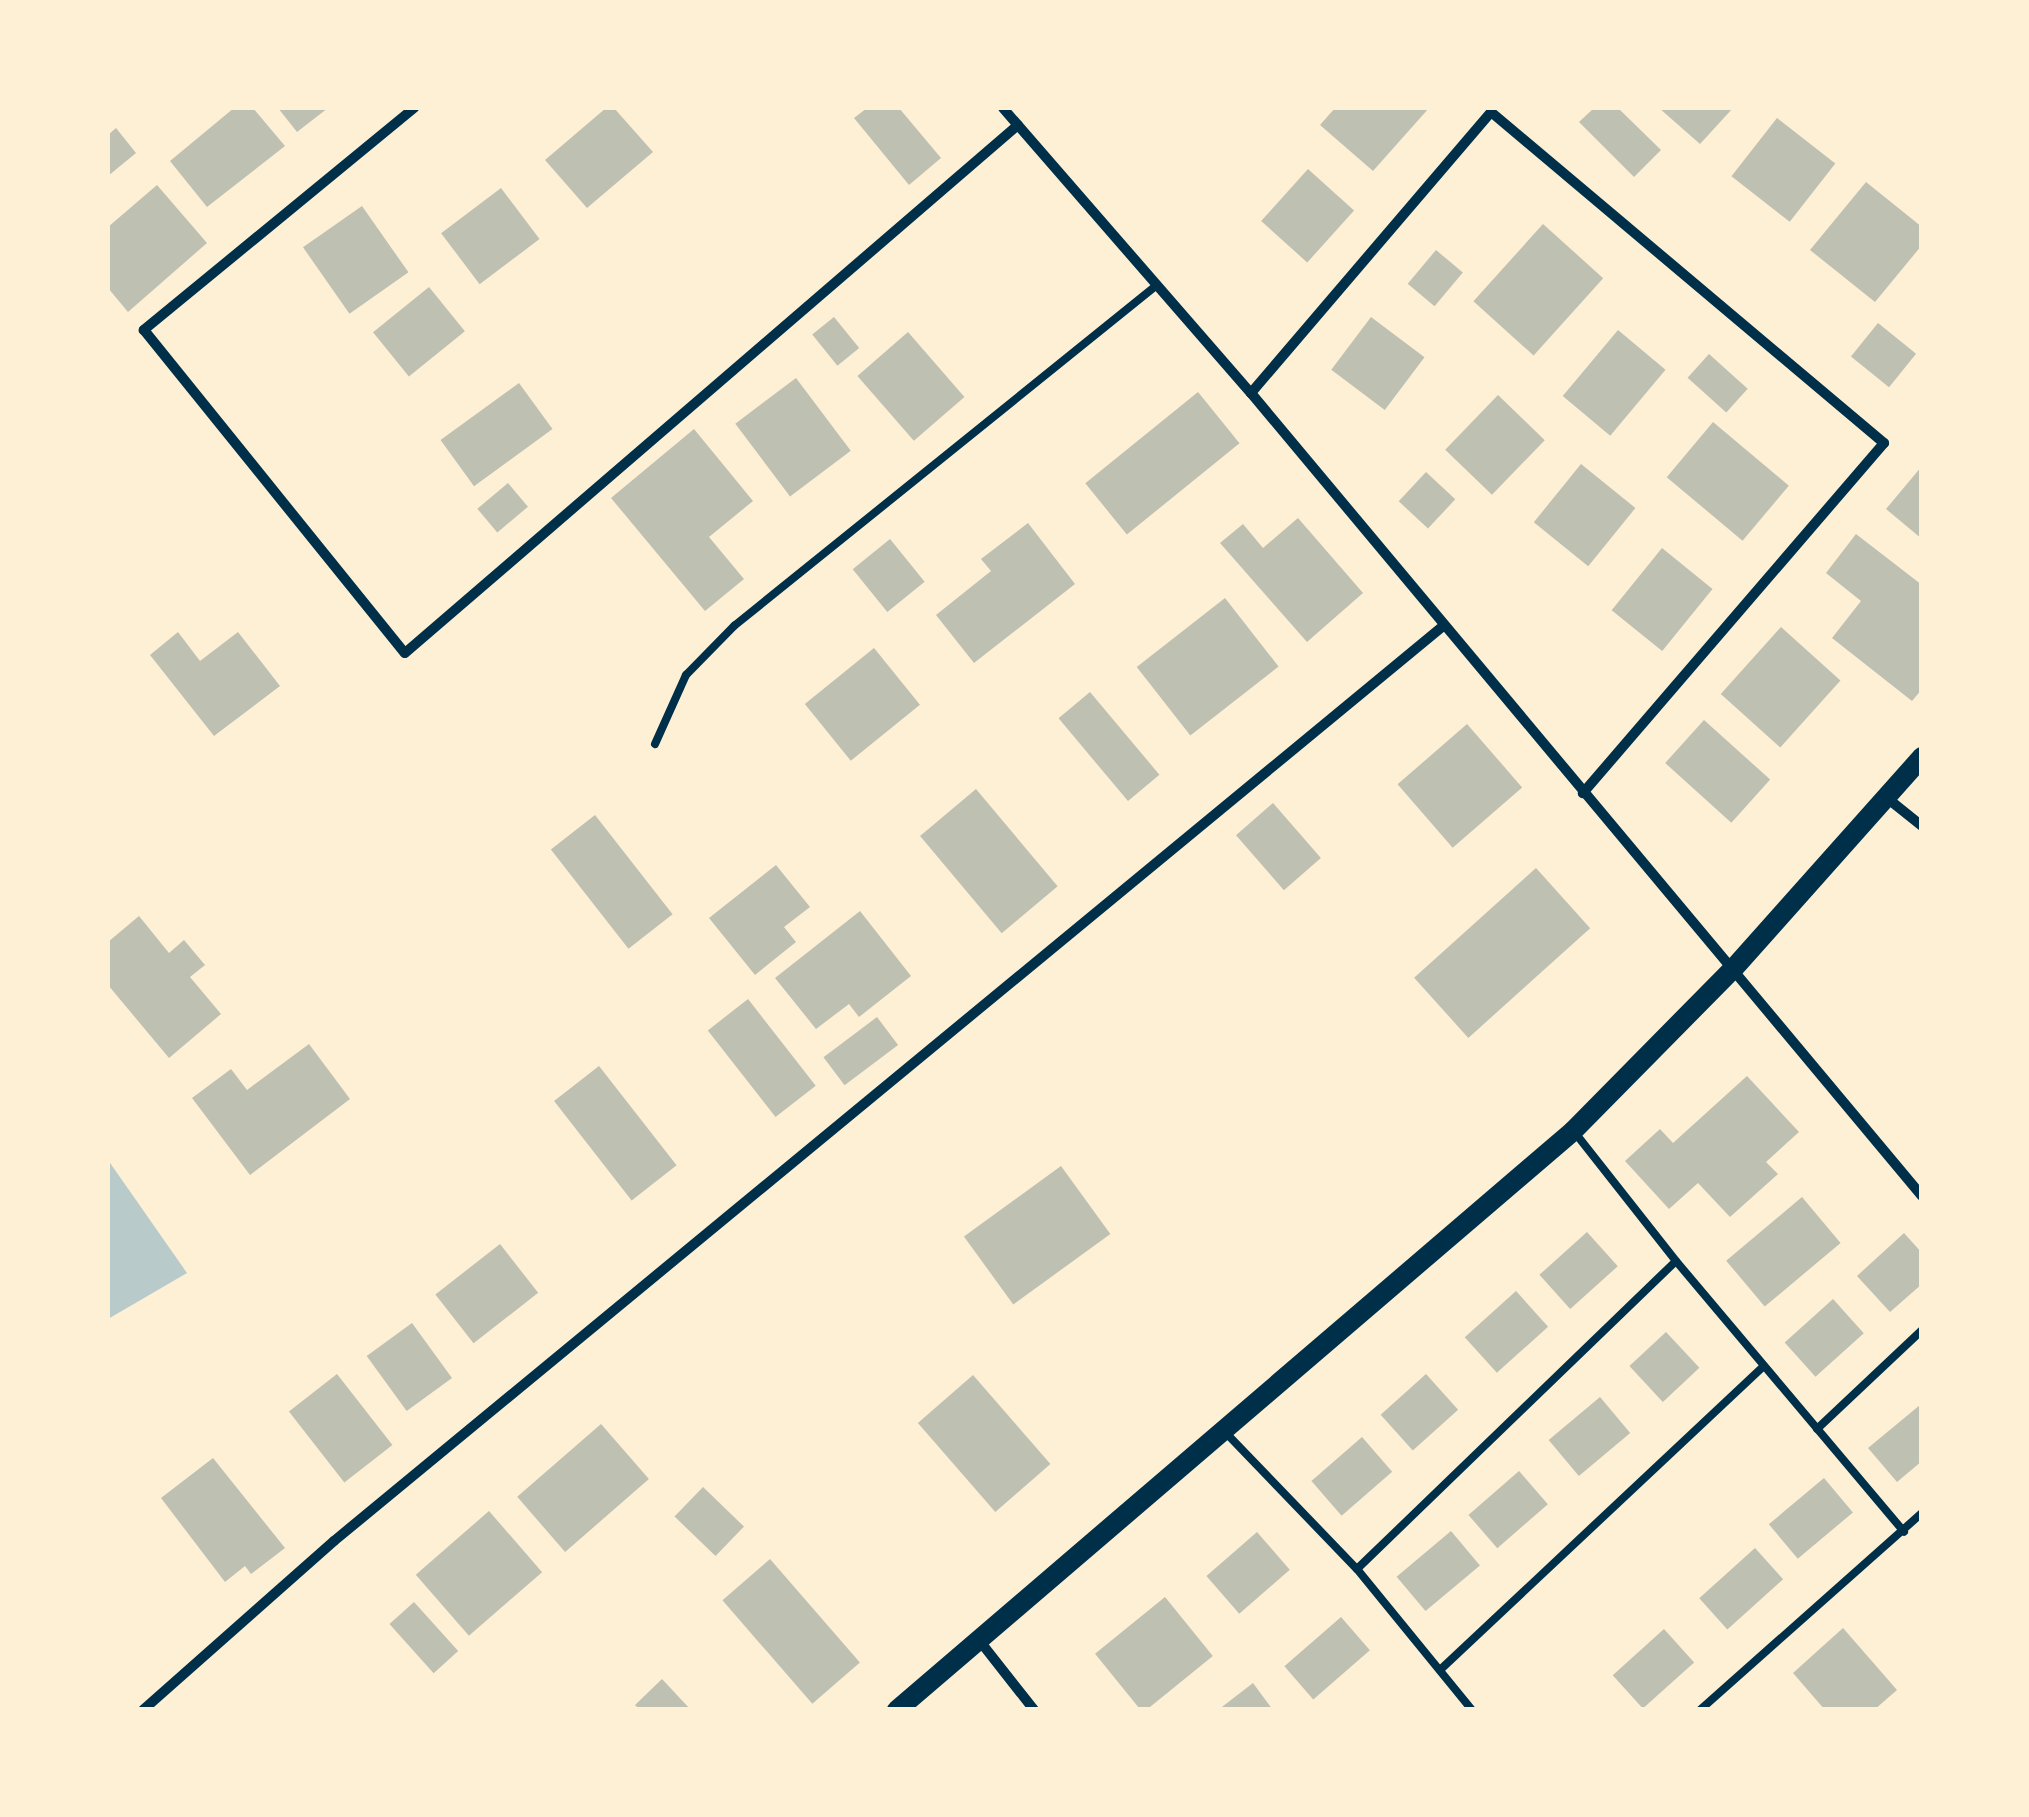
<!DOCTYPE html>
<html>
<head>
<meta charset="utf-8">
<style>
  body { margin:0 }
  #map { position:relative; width:2029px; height:1817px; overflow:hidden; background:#fdf0d5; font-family:"Archivo Narrow",sans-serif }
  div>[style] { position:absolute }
  .green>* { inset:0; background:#b9caca }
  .building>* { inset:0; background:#bec0b2; transform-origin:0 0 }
  .service>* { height:8px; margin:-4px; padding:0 4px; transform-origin:4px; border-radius:4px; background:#003049 }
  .minor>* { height:10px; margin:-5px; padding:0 5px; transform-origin:5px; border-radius:5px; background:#003049 }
  .secondary>* { height:20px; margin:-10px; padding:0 10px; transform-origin:10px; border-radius:10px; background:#003049 }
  span { translate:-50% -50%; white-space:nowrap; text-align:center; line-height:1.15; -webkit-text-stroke:10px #fdf0d5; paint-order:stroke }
  .frame { position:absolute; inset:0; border:110px solid #fdf0d5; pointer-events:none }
</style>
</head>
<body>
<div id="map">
  <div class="green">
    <i style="clip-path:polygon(108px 1160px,187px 1273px,108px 1319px)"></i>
  </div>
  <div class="building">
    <i style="clip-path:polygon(234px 108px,253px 108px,285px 146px,207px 207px,170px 161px)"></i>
    <i style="clip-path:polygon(278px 108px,328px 108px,297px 132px)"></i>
    <i style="clip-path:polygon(606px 108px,614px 108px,653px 152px,587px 208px,545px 160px)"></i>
    <i style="clip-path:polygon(867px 108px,899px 108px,941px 158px,909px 185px,854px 118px)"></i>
    <i style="clip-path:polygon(1335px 108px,1429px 108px,1373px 171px,1320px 125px)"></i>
    <i style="clip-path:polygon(1594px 108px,1618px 108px,1661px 150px,1634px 177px,1579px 122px)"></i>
    <i style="clip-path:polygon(1659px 108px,1733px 108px,1700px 144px)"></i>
    <i style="left:1777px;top:118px;width:74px;height:74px;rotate:38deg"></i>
    <i style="clip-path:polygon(116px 128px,136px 153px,108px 176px,108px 135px)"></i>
    <i style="left:1308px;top:169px;width:62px;height:70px;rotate:42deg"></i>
    <i style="clip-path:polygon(1866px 182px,1922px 227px,1922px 245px,1875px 302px,1810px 250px)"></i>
    <i style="clip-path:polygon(157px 185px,207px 243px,128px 312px,108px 288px,108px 227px)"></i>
    <i style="left:501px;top:188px;width:64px;height:75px;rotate:53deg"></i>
    <i style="left:362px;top:206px;width:81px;height:72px;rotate:55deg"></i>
    <i style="left:1543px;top:224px;width:81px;height:104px;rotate:42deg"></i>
    <i style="left:1436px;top:250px;width:35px;height:44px;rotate:40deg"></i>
    <i style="left:429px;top:287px;width:57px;height:72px;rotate:51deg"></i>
    <i style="left:834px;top:317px;width:40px;height:28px;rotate:51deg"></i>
    <i style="left:1371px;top:317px;width:67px;height:66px;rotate:37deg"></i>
    <i style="left:1878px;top:323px;width:49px;height:43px;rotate:39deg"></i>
    <i style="left:1618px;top:330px;width:62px;height:86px;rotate:40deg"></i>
    <i style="left:908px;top:332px;width:86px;height:67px;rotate:49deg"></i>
    <i style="left:1709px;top:354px;width:52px;height:32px;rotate:42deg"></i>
    <i style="left:796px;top:378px;width:91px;height:76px;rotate:53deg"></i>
    <i style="left:519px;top:383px;width:57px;height:97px;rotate:54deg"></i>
    <i style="left:1198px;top:392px;width:66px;height:145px;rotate:51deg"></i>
    <i style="left:1498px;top:395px;width:65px;height:76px;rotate:44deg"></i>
    <i style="left:1713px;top:422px;width:99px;height:72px;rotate:40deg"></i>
    <i style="clip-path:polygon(694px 429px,753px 501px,709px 537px,744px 579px,705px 611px,611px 498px)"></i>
    <i style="left:1581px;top:464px;width:70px;height:75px;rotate:39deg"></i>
    <i style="clip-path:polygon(1922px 466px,1922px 539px,1886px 509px)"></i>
    <i style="left:1426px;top:472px;width:40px;height:40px;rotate:43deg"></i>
    <i style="left:508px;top:483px;width:31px;height:40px;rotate:50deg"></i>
    <i style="clip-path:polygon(1298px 518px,1363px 593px,1307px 642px,1220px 543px,1243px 524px,1263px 548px)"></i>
    <i style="clip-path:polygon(1028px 523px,1075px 584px,974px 663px,936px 615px,991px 571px,981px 559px)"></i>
    <i style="clip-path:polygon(1856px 534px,1922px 585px,1922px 689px,1912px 701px,1832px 638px,1861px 601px,1826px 573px)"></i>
    <i style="left:890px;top:539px;width:55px;height:48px;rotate:51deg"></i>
    <i style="left:1662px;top:548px;width:65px;height:80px;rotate:39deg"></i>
    <i style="left:1225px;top:598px;width:87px;height:112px;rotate:52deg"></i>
    <i style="left:1781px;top:627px;width:80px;height:90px;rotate:42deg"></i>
    <i style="clip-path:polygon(178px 632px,200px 661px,238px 632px,280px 686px,214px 736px,150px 655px)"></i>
    <i style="left:874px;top:648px;width:73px;height:89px;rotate:51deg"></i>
    <i style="left:1090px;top:692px;width:108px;height:41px;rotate:50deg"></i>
    <i style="left:1704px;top:720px;width:89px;height:58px;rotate:42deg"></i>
    <i style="left:1467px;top:724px;width:84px;height:92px;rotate:49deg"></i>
    <i style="left:976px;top:789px;width:127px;height:73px;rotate:50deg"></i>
    <i style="left:1273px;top:803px;width:73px;height:49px;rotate:49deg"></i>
    <i style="left:595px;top:815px;width:126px;height:56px;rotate:52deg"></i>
    <i style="clip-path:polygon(776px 865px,810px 907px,784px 927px,796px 942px,755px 975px,709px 918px)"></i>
    <i style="left:1536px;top:868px;width:81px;height:164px;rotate:48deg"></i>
    <i style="clip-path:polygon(860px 911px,911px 976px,859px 1017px,849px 1004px,816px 1029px,775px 978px)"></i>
    <i style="clip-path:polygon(139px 916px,169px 953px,184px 940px,205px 965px,190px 977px,221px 1014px,169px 1058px,108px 985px,108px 942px)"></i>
    <i style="left:748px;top:999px;width:110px;height:51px;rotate:52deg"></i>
    <i style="left:877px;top:1017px;width:35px;height:67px;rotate:53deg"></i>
    <i style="clip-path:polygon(309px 1044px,350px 1099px,250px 1175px,192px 1098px,231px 1069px,247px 1090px)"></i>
    <i style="left:599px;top:1066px;width:126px;height:57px;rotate:52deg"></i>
    <i style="clip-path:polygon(1747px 1076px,1799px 1132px,1766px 1162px,1778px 1174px,1730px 1217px,1698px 1183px,1669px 1209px,1625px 1161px,1660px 1129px,1673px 1143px)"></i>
    <i style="left:1061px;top:1166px;width:84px;height:120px;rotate:54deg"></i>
    <i style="left:1802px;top:1197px;width:60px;height:99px;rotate:50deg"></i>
    <i style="left:1587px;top:1232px;width:46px;height:64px;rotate:48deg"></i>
    <i style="clip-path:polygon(1904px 1233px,1922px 1253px,1922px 1284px,1890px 1312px,1857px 1276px)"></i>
    <i style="left:500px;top:1244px;width:62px;height:82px;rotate:52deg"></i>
    <i style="left:1516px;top:1291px;width:48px;height:69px;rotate:48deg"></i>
    <i style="left:1833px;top:1299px;width:46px;height:65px;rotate:48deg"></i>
    <i style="left:412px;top:1323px;width:68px;height:56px;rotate:54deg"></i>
    <i style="left:1666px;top:1332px;width:49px;height:50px;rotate:47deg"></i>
    <i style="left:337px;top:1374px;width:90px;height:61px;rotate:52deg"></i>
    <i style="left:1426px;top:1374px;width:48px;height:61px;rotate:48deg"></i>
    <i style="left:973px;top:1375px;width:118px;height:73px;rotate:49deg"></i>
    <i style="left:1600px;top:1397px;width:47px;height:67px;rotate:50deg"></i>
    <i style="clip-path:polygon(1920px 1405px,1922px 1461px,1897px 1482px,1868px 1448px)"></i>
    <i style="left:601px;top:1424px;width:73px;height:111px;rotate:49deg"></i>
    <i style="left:1362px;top:1437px;width:46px;height:67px;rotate:49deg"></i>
    <i style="clip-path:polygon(213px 1458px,285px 1548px,251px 1574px,245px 1566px,225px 1582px,161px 1498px)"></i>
    <i style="left:1519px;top:1471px;width:44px;height:67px;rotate:49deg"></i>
    <i style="left:1824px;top:1478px;width:45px;height:72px;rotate:50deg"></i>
    <i style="left:703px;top:1487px;width:57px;height:41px;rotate:44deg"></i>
    <i style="left:489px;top:1511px;width:81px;height:97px;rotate:49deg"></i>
    <i style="left:1451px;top:1531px;width:45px;height:71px;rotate:50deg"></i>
    <i style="left:1257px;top:1532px;width:50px;height:67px;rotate:49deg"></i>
    <i style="left:1755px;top:1548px;width:42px;height:75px;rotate:48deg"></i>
    <i style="left:770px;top:1559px;width:137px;height:63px;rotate:49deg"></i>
    <i style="left:1165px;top:1597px;width:76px;height:90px;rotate:51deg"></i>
    <i style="left:414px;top:1602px;width:66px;height:33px;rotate:48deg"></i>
    <i style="left:1341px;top:1617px;width:44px;height:75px;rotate:49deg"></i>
    <i style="clip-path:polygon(1843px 1628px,1897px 1690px,1874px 1710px,1825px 1710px,1793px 1673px)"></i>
    <i style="left:1664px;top:1629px;width:45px;height:69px;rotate:48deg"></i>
    <i style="clip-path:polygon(662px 1679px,691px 1710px,640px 1710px,635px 1705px)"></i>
    <i style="clip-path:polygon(1253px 1683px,1273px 1710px,1218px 1710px)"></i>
  </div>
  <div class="service">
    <i style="left:655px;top:744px;width:76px;rotate:-65.8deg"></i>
    <i style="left:686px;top:675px;width:69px;rotate:-45.6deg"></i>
    <i style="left:734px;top:626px;width:543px;rotate:-38.87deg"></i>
    <i style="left:1576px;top:1134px;width:162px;rotate:51.8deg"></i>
    <i style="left:1676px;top:1261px;width:354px;rotate:49.9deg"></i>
    <i style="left:1817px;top:1429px;width:144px;rotate:-43.3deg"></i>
    <i style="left:1226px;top:1433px;width:189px;rotate:46.1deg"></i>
    <i style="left:1357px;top:1569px;width:182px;rotate:50.8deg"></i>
    <i style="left:1357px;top:1569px;width:443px;rotate:-44deg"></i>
    <i style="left:1440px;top:1670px;width:444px;rotate:-43.2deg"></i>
    <i style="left:1700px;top:1710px;width:297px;rotate:-41.6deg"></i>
  </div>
  <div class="minor">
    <i style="left:414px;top:108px;width:350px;rotate:140.6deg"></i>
    <i style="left:144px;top:330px;width:415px;rotate:51.1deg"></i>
    <i style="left:405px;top:653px;width:809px;rotate:-40.74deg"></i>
    <i style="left:1003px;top:108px;width:378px;rotate:49deg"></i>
    <i style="left:1251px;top:393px;width:1046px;rotate:50.12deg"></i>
    <i style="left:1251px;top:393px;width:370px;rotate:-49.5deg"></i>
    <i style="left:1491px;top:112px;width:514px;rotate:40.11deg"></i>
    <i style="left:1884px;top:443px;width:462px;rotate:130.7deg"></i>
    <i style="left:1887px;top:798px;width:45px;rotate:38.7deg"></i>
    <i style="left:979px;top:1640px;width:89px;rotate:51.8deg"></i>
    <i style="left:143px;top:1710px;width:255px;rotate:-41.5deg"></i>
    <i style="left:334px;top:1541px;width:1438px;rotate:-39.52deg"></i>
  </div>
  <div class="secondary">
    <i style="left:897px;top:1710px;width:890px;rotate:-40.58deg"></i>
    <i style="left:1573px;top:1131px;width:229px;rotate:-45.4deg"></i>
    <i style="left:1734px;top:968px;width:283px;rotate:-48.3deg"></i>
  </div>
  <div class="frame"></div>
</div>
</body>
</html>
